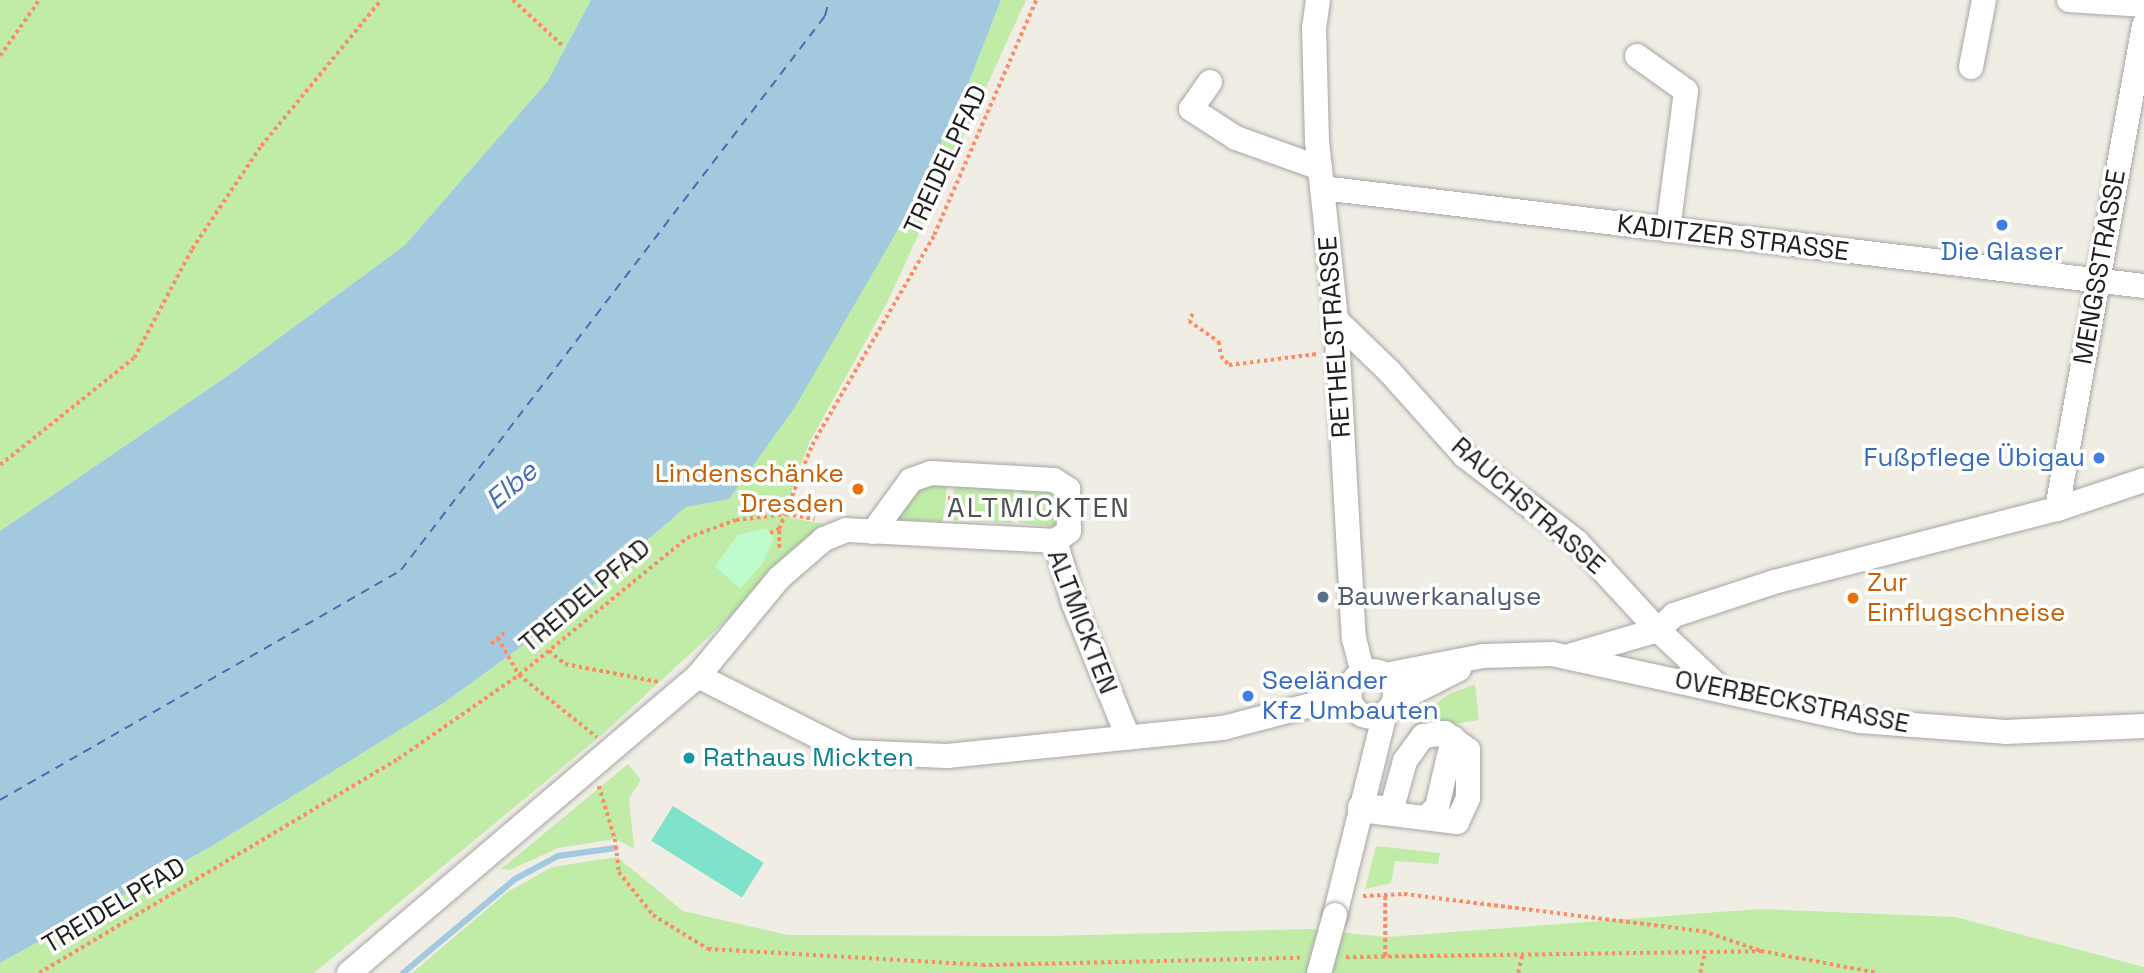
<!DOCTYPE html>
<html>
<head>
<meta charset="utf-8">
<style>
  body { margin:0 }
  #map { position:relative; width:2144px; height:973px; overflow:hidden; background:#f0eee4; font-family:"Space Grotesk",sans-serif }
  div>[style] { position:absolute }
  .grass>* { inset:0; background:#c0eca8; transform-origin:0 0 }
  .park>* { inset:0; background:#bffccd }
  .pitch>* { inset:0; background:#7fe2ca; transform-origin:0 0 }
  .water>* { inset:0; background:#a3c9df }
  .stream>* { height:6px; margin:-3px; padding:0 3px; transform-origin:3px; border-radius:3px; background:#a3c9df }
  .ferry>* { height:2px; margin-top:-1px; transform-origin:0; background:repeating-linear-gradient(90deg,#476db2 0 9px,transparent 0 16px) }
  .path>* { height:3.5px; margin-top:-1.75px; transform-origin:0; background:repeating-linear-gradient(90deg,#ff8b66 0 3.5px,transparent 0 7px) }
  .roads { filter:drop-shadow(0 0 2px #a5a5a5) drop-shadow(0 0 2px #a5a5a5) }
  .minor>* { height:24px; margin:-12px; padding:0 12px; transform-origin:12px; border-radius:12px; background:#fff }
  .minor>.ring { margin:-12px; padding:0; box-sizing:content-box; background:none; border:24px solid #fff; border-radius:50% }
  .bridges { filter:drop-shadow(0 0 2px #a5a5a5) drop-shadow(0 0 2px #a5a5a5) }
  .minor-bridge>* { height:24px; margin:-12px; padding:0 12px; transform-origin:12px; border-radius:12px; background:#fff }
  .dots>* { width:19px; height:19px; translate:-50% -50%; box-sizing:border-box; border:4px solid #fff; border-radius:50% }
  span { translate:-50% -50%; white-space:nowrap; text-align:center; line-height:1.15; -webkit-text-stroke:7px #fff; paint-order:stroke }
  .street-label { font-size:26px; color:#1e1e1e }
  .shop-label { font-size:26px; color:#366cbe }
  .right { translate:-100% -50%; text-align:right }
  .left { translate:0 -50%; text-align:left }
  .food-label { font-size:26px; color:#c56008 }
  .service-label { font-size:26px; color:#4e5e75 }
  .culture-label { font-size:26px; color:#0d838f }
  .water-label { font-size:28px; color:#476db2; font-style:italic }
  .neighbourhood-label { font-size:28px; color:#515151; letter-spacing:2px }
</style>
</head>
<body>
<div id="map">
  <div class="grass">
    <i style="clip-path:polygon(0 0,591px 0,547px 82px,405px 245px,229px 375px,0 531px)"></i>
    <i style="clip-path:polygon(1001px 0,1026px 0,887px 303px,809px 443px,785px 509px,791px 518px,830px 525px,604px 733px,314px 973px,0 973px,0 963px,212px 846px,445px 702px,522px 646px,686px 507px,729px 499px,907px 214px,960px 105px)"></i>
    <i style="clip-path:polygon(928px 482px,947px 486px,943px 521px,890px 520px,916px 488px)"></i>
    <i style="left:954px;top:485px;width:60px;height:35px;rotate:3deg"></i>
    <i style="clip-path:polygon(1055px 489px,1063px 527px,1019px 523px,1021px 490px)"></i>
    <i style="clip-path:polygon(1475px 684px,1479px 720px,1435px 727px,1400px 752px,1410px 730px,1427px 710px,1449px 694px)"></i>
    <i style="clip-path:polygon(628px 764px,641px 780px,629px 798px,634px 849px,616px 839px,558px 848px,510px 870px,501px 869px)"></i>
    <i style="clip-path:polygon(1376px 846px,1440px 853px,1438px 864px,1395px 861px,1391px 883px,1365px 889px)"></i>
    <i style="clip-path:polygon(617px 857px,683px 911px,788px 935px,1050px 936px,1308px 929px,1387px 937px,1759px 909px,1955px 917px,2144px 967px,2144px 973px,412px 973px,506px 893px,552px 867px)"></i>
  </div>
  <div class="park">
    <i style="clip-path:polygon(766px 528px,774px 538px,762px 564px,740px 589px,715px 566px,738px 535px)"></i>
  </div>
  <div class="pitch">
    <i style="left:673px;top:806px;width:107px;height:41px;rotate:32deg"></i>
  </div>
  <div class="water">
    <i style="clip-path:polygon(591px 0,1001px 0,960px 105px,907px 214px,795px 407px,729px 499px,686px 507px,522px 646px,445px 702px,212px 846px,0 963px,0 531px,229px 375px,405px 245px,547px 82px)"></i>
  </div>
  <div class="stream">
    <i style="left:403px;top:973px;width:146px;rotate:-40deg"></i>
    <i style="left:515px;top:879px;width:49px;rotate:-28.1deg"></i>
    <i style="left:558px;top:856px;width:58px;rotate:-8deg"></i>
  </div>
  <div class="ferry">
    <i style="left:0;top:800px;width:462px;rotate:-29.8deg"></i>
    <i style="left:401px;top:570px;width:698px;rotate:-52.57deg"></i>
    <i style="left:825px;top:16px;width:16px;rotate:-76deg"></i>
  </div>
  <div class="path">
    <i style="left:513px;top:0;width:67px;rotate:42.6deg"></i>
    <i style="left:0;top:56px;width:68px;rotate:-55.1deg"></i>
    <i style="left:1193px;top:314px;width:8px;rotate:120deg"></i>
    <i style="left:1189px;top:321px;width:37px;rotate:35deg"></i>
    <i style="left:1219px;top:342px;width:14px;rotate:82deg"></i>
    <i style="left:1221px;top:356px;width:12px;rotate:48deg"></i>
    <i style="left:1229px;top:365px;width:89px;rotate:-7.1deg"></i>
    <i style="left:0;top:465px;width:171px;rotate:-38.6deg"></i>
    <i style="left:134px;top:358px;width:123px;rotate:-62deg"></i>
    <i style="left:192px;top:249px;width:124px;rotate:-56.2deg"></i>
    <i style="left:261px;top:146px;width:189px;rotate:-50.6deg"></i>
    <i style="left:949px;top:514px;width:20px;rotate:-87deg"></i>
    <i style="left:1015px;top:518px;width:20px;rotate:-84deg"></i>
    <i style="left:770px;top:533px;width:10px;rotate:-24deg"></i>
    <i style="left:779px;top:548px;width:19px;rotate:-90deg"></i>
    <i style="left:779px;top:529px;width:90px;rotate:-68.6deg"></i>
    <i style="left:812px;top:445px;width:243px;rotate:-59.8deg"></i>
    <i style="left:934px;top:235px;width:256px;rotate:-66.5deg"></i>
    <i style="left:498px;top:638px;width:43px;rotate:60.4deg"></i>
    <i style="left:519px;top:675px;width:100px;rotate:38.5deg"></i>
    <i style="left:491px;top:644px;width:17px;rotate:-40deg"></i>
    <i style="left:549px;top:651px;width:21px;rotate:39deg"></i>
    <i style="left:565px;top:664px;width:96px;rotate:10.8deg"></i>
    <i style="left:599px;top:786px;width:55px;rotate:73.2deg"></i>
    <i style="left:615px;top:839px;width:33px;rotate:83deg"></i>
    <i style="left:619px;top:872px;width:55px;rotate:51.7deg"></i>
    <i style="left:653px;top:915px;width:65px;rotate:31.7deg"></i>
    <i style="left:708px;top:949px;width:274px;rotate:3.3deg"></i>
    <i style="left:982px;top:965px;width:318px;rotate:-1.3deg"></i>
    <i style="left:1363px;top:896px;width:41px;rotate:-2.8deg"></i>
    <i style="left:1404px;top:894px;width:301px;rotate:7.1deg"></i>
    <i style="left:1703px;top:931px;width:61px;rotate:19deg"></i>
    <i style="left:1761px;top:951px;width:119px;rotate:10.6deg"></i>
    <i style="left:1385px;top:956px;width:61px;rotate:-90deg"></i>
    <i style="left:1346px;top:957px;width:415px;rotate:-0.8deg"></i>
    <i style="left:39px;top:973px;width:418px;rotate:-30.8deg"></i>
    <i style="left:398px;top:759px;width:147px;rotate:-34.8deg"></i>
    <i style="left:519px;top:675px;width:217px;rotate:-39.2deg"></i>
    <i style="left:687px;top:538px;width:52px;rotate:-20.2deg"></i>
    <i style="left:736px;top:520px;width:50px;rotate:-6.8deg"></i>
    <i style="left:786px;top:514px;width:29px;rotate:10deg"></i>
    <i style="left:1518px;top:973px;width:18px;rotate:-77deg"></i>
    <i style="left:1700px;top:973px;width:22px;rotate:-77deg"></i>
  </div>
  <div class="roads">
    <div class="minor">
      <i style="left:1318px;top:0;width:27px;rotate:98deg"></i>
      <i style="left:1314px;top:27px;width:114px;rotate:88.5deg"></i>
      <i style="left:1317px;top:141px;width:180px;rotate:83.9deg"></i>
      <i style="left:1336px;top:320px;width:319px;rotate:86.8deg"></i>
      <i style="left:1354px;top:638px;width:36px;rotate:76deg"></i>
      <i style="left:2069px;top:0;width:75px;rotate:3.8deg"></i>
      <i style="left:1637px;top:56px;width:60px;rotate:35.5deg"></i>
      <i style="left:1686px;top:91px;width:140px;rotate:97.4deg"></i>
      <i style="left:1971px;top:67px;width:68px;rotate:-79deg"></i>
      <i style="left:1210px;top:82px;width:33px;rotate:125deg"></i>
      <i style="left:1191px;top:109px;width:54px;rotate:32.8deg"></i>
      <i style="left:1236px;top:138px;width:89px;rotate:19.7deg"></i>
      <i style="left:1322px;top:188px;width:828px;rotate:6.8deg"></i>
      <i style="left:1336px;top:320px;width:74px;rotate:43.9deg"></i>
      <i style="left:1389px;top:371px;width:114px;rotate:48.2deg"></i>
      <i style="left:1465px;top:456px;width:141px;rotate:37.5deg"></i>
      <i style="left:1577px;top:542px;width:120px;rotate:47.4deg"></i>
      <i style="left:1658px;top:630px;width:88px;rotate:43.2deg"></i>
      <i style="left:2057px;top:509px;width:492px;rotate:-79.8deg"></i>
      <i style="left:873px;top:532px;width:64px;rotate:-53.8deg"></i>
      <i style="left:911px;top:480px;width:21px;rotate:-19deg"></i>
      <i style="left:931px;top:473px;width:123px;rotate:3.3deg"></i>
      <i style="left:1054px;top:480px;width:17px;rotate:33deg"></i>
      <i style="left:1068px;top:489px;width:42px;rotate:88.6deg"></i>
      <i style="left:1069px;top:531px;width:17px;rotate:144deg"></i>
      <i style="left:1055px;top:541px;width:66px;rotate:73.2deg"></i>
      <i style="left:1074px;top:604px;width:144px;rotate:67.9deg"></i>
      <i style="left:1572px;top:655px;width:90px;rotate:-16.2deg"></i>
      <i style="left:1658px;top:630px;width:22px;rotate:-43deg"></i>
      <i style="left:1674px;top:615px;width:105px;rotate:-18.3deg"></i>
      <i style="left:1774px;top:582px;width:292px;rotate:-14.5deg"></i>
      <i style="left:2057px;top:509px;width:92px;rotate:-18.4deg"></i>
      <i class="ring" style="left:1349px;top:671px;width:22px;height:22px"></i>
      <i style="left:1385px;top:675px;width:100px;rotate:-11deg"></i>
      <i style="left:1483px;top:656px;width:69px;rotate:-1.7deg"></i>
      <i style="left:1552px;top:654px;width:315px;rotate:12.3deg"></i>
      <i style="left:1860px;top:721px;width:145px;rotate:4.3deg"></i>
      <i style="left:2005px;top:732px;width:139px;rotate:-2.5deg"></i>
      <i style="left:698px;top:676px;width:169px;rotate:26.7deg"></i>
      <i style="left:849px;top:752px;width:98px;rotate:2.3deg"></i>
      <i style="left:947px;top:756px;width:277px;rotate:-5.8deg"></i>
      <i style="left:1223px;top:728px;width:131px;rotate:-14.6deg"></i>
      <i style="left:1394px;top:702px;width:73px;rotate:-26.9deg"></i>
      <i style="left:1360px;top:810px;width:98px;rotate:7.1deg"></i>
      <i style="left:1457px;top:822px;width:26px;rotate:-65deg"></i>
      <i style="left:1468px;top:798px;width:48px;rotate:-90deg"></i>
      <i style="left:1468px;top:750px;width:29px;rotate:-144deg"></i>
      <i style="left:1445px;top:733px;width:22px;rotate:172deg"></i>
      <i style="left:1423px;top:736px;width:31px;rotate:126deg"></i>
      <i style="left:1405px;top:761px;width:49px;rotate:105.5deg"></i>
      <i style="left:1392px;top:808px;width:32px;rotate:-178deg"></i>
      <i style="left:1426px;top:818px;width:16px;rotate:-45deg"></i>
      <i style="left:1437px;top:807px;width:71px;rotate:-76.9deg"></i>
      <i style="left:1335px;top:915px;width:208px;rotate:-76.1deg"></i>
      <i style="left:349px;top:973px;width:458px;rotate:-40.4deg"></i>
      <i style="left:698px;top:676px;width:127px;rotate:-50.4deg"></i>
      <i style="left:779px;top:578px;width:60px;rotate:-40.9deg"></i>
      <i style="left:824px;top:539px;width:24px;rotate:-22deg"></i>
      <i style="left:846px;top:530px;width:209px;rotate:3deg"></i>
    </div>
  </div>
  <div class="bridges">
    <div class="minor-bridge">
      <i style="left:1319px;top:973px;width:60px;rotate:-74.6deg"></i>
    </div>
  </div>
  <div class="dots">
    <i style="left:2002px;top:225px;background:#3f7fe0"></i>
    <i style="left:2099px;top:458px;background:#3f7fe0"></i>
    <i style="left:858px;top:489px;background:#e8710a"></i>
    <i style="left:1323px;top:597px;background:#5c6f8a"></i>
    <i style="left:1853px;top:598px;background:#e8710a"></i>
    <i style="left:1248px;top:696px;background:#3f7fe0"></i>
    <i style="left:689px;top:758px;background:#0f9aa8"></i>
  </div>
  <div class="street-label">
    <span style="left:946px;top:160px;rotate:-65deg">TREIDELPFAD</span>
    <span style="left:1733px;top:238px;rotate:7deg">KADITZER STRASSE</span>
    <span style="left:2100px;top:267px;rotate:-80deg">MENGSSTRASSE</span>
    <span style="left:1335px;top:337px;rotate:-94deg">RETHELSTRASSE</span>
    <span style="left:1528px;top:506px;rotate:41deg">RAUCHSTRASSE</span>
    <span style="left:585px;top:596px;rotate:-40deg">TREIDELPFAD</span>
    <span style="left:1082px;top:622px;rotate:69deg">ALTMICKTEN</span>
    <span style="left:1792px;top:702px;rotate:11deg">OVERBECKSTRASSE</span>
    <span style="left:114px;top:906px;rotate:-31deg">TREIDELPFAD</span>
  </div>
  <div class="shop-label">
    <span style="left:2002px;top:252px">Die Glaser</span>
    <span class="right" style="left:2085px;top:458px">Fußpflege Übigau</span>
    <span class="left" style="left:1262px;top:696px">Seeländer<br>Kfz Umbauten</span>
  </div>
  <div class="food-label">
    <span class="right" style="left:844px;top:489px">Lindenschänke<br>Dresden</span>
    <span class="left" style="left:1867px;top:598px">Zur<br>Einflugschneise</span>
  </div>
  <div class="service-label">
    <span class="left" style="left:1337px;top:597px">Bauwerkanalyse</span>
  </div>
  <div class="culture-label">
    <span class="left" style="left:703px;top:758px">Rathaus Mickten</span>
  </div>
  <div class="water-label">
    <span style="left:511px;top:485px;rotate:-40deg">Elbe</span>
  </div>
  <div class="neighbourhood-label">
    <span style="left:1039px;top:507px">ALTMICKTEN</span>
  </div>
</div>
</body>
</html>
